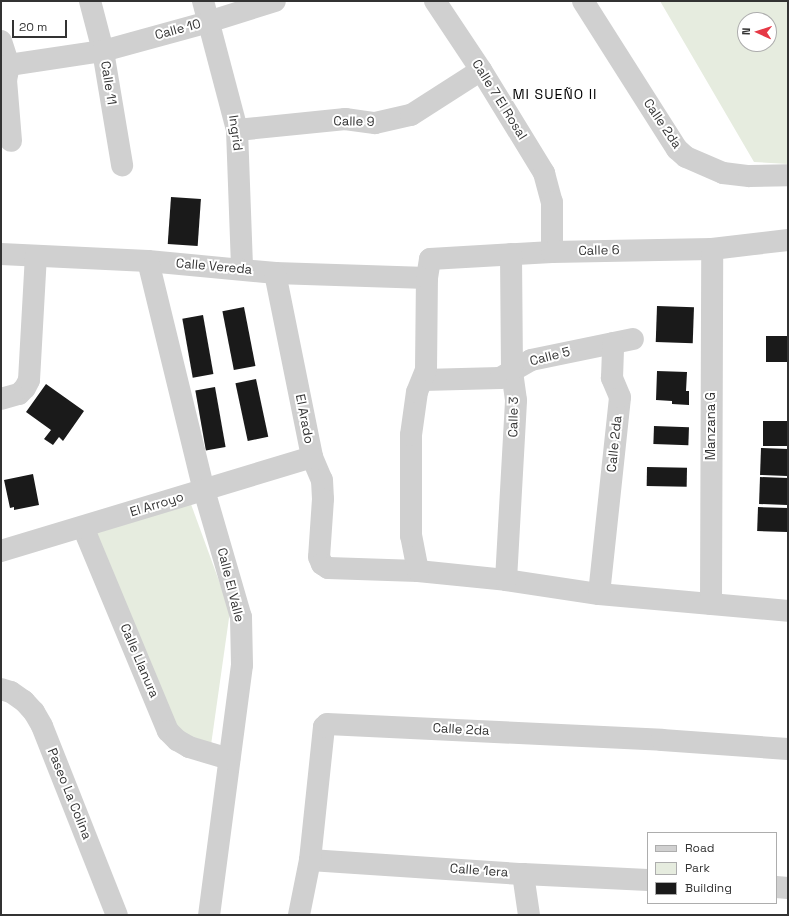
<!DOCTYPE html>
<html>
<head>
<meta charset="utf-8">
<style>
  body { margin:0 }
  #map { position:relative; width:789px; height:916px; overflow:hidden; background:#fff; font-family:"Space Grotesk",sans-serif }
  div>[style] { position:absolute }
  .green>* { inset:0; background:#e6ecdf }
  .building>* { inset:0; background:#1a1a1a; transform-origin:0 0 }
  .minor>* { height:22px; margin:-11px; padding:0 11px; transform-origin:11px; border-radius:11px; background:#d0d0d0 }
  span { translate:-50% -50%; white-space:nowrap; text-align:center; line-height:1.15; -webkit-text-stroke:4px #fff; paint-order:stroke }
  .street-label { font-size:13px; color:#333 }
  .neighbourhood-label { font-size:14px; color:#000; letter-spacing:1px }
  .frame { position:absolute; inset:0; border:2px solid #333; pointer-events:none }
  .legend { position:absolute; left:647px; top:832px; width:130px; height:72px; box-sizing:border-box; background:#fff; border:1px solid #adadad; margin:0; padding:5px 7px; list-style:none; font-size:12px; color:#333 }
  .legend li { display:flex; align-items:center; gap:8px; height:20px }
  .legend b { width:20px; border:1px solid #adadad }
  .north { position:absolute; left:737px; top:12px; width:40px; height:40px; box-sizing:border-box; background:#fff; border:1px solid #adadad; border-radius:50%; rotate:273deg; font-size:11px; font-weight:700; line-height:16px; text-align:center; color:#333 }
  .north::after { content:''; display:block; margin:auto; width:14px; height:18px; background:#e63946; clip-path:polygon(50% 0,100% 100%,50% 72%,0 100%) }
  .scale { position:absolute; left:12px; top:20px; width:55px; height:18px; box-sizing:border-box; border:2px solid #333; border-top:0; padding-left:5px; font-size:12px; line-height:14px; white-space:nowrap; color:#333; -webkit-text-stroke:3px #fff; paint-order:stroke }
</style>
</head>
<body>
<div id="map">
  <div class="green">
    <i style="clip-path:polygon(evenodd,660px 1px,788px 1px,788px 164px,754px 162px,660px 1px,745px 20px,769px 20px,769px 44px,745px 44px,745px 20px)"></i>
    <i style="clip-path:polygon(188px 496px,230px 611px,211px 745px,189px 739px,165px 716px,80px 533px)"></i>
  </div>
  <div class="building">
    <i style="left:171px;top:197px;width:30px;height:47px;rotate:4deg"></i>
    <i style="left:657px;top:306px;width:37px;height:36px;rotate:2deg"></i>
    <i style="left:244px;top:307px;width:60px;height:22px;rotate:79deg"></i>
    <i style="left:203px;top:315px;width:60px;height:21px;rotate:80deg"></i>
    <i style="left:766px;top:336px;width:22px;height:26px"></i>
    <i style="clip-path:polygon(657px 371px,687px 372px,686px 391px,689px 391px,689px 405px,672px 404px,672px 401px,656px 400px)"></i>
    <i style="left:256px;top:379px;width:59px;height:21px;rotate:78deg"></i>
    <i style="clip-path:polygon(46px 384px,84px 411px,63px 441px,59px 437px,53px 445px,44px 439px,51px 430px,26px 412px)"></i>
    <i style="left:215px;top:387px;width:61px;height:20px;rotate:80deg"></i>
    <i style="left:763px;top:421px;width:25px;height:25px"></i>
    <i style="left:654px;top:426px;width:35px;height:18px;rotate:2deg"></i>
    <i style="left:761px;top:448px;width:27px;height:27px;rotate:2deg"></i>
    <i style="left:647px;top:467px;width:40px;height:19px;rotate:1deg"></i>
    <i style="clip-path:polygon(33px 474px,39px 505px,14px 510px,14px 507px,10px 508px,4px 480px)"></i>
    <i style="left:760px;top:477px;width:28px;height:27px;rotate:2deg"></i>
    <i style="left:758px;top:507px;width:30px;height:24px;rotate:2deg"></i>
  </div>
  <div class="minor">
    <i style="left:90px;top:1px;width:52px;rotate:75.4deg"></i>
    <i style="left:103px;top:51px;width:116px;rotate:80.5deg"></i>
    <i style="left:203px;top:1px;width:133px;rotate:75.2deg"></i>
    <i style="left:237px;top:130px;width:139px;rotate:87.9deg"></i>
    <i style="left:435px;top:1px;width:83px;rotate:56.3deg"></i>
    <i style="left:481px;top:70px;width:121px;rotate:58.5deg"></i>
    <i style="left:544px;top:173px;width:30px;rotate:75deg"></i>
    <i style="left:552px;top:202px;width:50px;rotate:90deg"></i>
    <i style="left:583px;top:1px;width:175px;rotate:57.6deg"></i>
    <i style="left:677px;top:149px;width:12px;rotate:42deg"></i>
    <i style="left:686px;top:157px;width:40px;rotate:23.4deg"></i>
    <i style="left:723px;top:173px;width:26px;rotate:7deg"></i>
    <i style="left:749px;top:176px;width:39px;rotate:-1deg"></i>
    <i style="left:1px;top:41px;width:25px;rotate:72deg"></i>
    <i style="left:9px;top:65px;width:15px;rotate:101deg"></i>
    <i style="left:6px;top:80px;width:61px;rotate:85.3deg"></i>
    <i style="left:9px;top:65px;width:95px;rotate:-8.5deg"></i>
    <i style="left:103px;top:51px;width:109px;rotate:-15.4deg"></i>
    <i style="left:208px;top:22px;width:70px;rotate:-17.4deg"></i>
    <i style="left:237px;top:130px;width:109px;rotate:-5.8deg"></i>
    <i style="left:345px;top:119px;width:30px;rotate:8deg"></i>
    <i style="left:375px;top:123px;width:37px;rotate:-13deg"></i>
    <i style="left:411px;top:115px;width:83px;rotate:-32.7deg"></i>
    <i style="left:1px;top:254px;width:147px;rotate:2.7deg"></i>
    <i style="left:148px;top:261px;width:128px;rotate:5.4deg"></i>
    <i style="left:275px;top:273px;width:152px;rotate:1.9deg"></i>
    <i style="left:148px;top:261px;width:236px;rotate:76.3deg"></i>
    <i style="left:204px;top:490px;width:132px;rotate:73.8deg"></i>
    <i style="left:241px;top:617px;width:48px;rotate:88.8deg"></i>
    <i style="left:242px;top:665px;width:252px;rotate:97.5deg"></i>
    <i style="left:275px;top:273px;width:188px;rotate:78.6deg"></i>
    <i style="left:312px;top:457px;width:25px;rotate:67deg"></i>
    <i style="left:322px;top:480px;width:19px;rotate:87deg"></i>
    <i style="left:323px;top:499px;width:58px;rotate:93.9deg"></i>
    <i style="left:319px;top:557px;width:8px;rotate:67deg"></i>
    <i style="left:322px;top:564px;width:7px;rotate:34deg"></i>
    <i style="left:328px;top:568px;width:90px;rotate:1.9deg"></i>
    <i style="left:418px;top:571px;width:88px;rotate:5.8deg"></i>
    <i style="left:506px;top:580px;width:94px;rotate:8.6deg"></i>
    <i style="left:599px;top:594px;width:190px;rotate:5.1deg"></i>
    <i style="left:423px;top:380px;width:77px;rotate:-1.5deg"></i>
    <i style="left:500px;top:378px;width:36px;rotate:-30deg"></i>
    <i style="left:531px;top:360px;width:104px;rotate:-11.6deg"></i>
    <i style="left:1px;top:399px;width:19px;rotate:-16deg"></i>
    <i style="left:19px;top:394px;width:8px;rotate:-45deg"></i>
    <i style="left:25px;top:388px;width:9px;rotate:-63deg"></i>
    <i style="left:29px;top:380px;width:124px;rotate:-86.8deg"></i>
    <i style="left:83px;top:527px;width:221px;rotate:67.4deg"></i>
    <i style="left:168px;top:731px;width:13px;rotate:45deg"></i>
    <i style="left:177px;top:740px;width:14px;rotate:30deg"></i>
    <i style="left:189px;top:747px;width:42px;rotate:16.7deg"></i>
    <i style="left:1px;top:551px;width:325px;rotate:-16.8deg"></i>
    <i style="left:418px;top:571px;width:36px;rotate:-101deg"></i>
    <i style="left:411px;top:536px;width:101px;rotate:-90deg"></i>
    <i style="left:411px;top:435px;width:43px;rotate:-82.1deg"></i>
    <i style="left:417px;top:392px;width:24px;rotate:-68deg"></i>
    <i style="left:426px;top:370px;width:92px;rotate:-89.4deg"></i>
    <i style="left:427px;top:278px;width:19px;rotate:-81deg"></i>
    <i style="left:430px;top:259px;width:122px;rotate:-3.3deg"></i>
    <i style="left:552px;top:252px;width:160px;rotate:-1.1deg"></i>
    <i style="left:712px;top:249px;width:77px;rotate:-6.8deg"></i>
    <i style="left:506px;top:580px;width:180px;rotate:-86.8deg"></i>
    <i style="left:516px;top:400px;width:30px;rotate:-98deg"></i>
    <i style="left:512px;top:370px;width:116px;rotate:-90.5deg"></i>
    <i style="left:599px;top:594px;width:198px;rotate:-83.9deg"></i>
    <i style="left:620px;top:397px;width:21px;rotate:-113deg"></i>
    <i style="left:612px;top:378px;width:35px;rotate:-88deg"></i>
    <i style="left:711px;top:604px;width:355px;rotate:-89.8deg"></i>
    <i style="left:1px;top:689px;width:10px;rotate:17deg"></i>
    <i style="left:11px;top:692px;width:16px;rotate:35deg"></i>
    <i style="left:24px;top:701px;width:15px;rotate:48deg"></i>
    <i style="left:34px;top:712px;width:16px;rotate:60deg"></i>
    <i style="left:42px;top:726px;width:203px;rotate:68.4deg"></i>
    <i style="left:310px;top:860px;width:213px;rotate:3.8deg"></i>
    <i style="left:523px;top:874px;width:125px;rotate:2.7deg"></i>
    <i style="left:523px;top:874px;width:41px;rotate:81.7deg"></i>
    <i style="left:776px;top:887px;width:12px;rotate:5deg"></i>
    <i style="left:299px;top:915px;width:56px;rotate:-78.7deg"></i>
    <i style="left:310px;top:860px;width:134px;rotate:-84deg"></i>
    <i style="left:324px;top:727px;width:4px;rotate:-45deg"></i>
    <i style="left:327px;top:724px;width:335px;rotate:2.7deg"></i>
    <i style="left:662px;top:740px;width:126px;rotate:4.1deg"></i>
  </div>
  <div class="street-label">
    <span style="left:178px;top:30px;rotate:-15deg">Calle 10</span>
    <span style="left:108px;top:83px;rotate:81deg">Calle 11</span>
    <span style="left:499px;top:100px;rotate:58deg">Calle 7 El Rosal</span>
    <span style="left:354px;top:122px;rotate:1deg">Calle 9</span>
    <span style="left:662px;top:124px;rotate:56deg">Calle 2da</span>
    <span style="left:235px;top:133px;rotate:82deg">Ingrid</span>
    <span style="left:599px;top:251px;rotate:-1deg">Calle 6</span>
    <span style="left:214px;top:267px;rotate:5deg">Calle Vereda</span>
    <span style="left:550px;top:357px;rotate:-14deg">Calle 5</span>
    <span style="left:514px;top:417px;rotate:-89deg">Calle 3</span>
    <span style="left:304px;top:419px;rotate:79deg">El Arado</span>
    <span style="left:711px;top:426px;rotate:-90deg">Manzana G</span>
    <span style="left:615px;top:444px;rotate:-84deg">Calle 2da</span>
    <span style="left:157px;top:505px;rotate:-17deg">El Arroyo</span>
    <span style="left:230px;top:585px;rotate:76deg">Calle El Valle</span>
    <span style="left:139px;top:661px;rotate:67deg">Calle Llanura</span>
    <span style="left:461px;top:730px;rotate:3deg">Calle 2da</span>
    <span style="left:69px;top:794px;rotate:68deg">Paseo La Colina</span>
    <span style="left:479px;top:871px;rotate:4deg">Calle 1era</span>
  </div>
  <div class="neighbourhood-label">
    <span style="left:555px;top:94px">MI SUEÑO II</span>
  </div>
  <div class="frame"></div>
  <ul class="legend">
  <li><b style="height:5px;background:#d0d0d0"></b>Road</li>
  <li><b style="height:11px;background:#e6ecdf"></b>Park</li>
  <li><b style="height:11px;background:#1a1a1a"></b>Building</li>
  </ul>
  <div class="north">N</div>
  <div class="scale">20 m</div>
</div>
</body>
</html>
